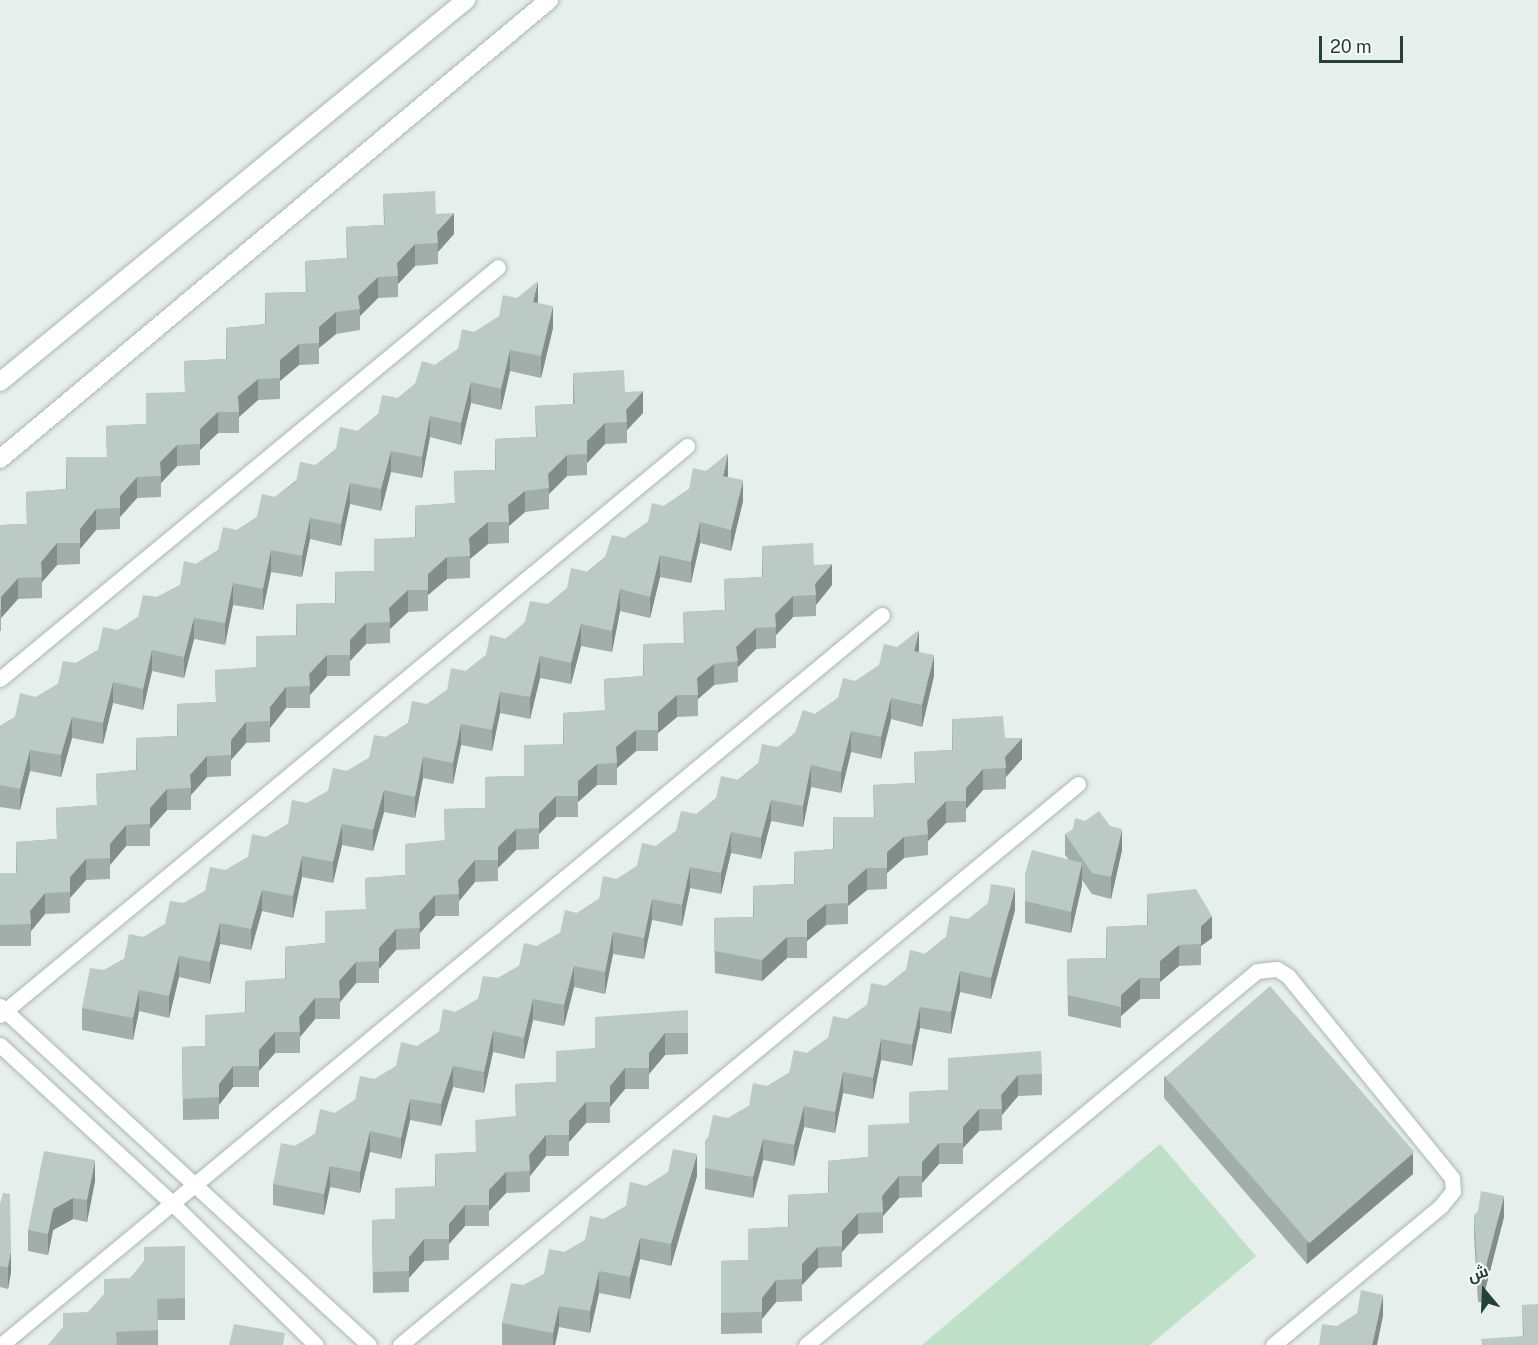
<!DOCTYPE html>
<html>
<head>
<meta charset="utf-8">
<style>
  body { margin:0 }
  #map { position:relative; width:1538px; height:1345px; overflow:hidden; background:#e6efeb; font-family:"Public Sans",Cairo,sans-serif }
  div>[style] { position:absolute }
  .green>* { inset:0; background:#bfe0c8 }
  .roads { filter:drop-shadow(0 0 2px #a8b8b2) drop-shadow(0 0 2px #a8b8b2) }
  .service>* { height:15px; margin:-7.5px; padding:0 7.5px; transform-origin:7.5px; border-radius:7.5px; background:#fff }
  .tertiary>* { height:18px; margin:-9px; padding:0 9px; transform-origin:9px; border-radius:9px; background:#fff }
  .wall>* { inset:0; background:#a1aea9 }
  .shaded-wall>* { inset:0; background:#838d89 }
  .building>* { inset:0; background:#bbcac4; transform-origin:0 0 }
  span { translate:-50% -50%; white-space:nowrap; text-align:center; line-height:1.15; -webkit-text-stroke:5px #f7fbf9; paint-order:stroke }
  .north { position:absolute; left:1454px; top:1261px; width:60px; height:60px; -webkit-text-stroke:4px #f7fbf9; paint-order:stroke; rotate:341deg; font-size:16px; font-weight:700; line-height:24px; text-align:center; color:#24423a }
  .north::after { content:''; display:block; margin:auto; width:21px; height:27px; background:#24423a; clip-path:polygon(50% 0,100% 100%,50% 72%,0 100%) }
  .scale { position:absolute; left:1319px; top:36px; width:84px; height:27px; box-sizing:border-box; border:3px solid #24423a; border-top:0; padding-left:8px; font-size:18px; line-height:21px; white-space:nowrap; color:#24423a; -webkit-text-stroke:4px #f7fbf9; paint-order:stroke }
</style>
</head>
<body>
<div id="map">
  <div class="green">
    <i style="clip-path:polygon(1160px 1144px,1256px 1256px,1150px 1345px,922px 1345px)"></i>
  </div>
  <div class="roads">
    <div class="service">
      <i style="left:0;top:679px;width:646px;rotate:-39.6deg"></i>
      <i style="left:0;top:1006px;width:501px;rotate:42.57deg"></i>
      <i style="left:0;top:1015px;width:892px;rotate:-39.63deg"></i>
      <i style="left:0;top:1045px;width:234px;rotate:42.6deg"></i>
      <i style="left:172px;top:1203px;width:202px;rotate:44.6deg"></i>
      <i style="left:1px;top:1345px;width:1144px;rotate:-39.65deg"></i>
      <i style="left:400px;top:1345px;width:880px;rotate:-39.61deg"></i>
      <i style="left:806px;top:1345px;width:586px;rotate:-39.67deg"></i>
      <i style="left:1257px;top:971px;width:20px;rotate:-6deg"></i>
      <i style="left:1277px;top:969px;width:13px;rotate:32deg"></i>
      <i style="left:1288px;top:976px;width:260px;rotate:50.9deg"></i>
      <i style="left:1452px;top:1178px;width:13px;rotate:86deg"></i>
      <i style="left:1453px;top:1191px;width:19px;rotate:129deg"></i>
      <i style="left:1441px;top:1206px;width:218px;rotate:140.4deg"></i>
    </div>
    <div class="tertiary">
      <i style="left:0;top:382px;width:603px;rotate:-39.34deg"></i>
      <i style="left:0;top:459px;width:716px;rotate:-39.9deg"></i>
    </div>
  </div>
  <div class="wall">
    <i style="clip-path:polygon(383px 194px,436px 214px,454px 234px,438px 252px,438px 264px,415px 266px,398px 284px,398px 297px,378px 298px,360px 316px,360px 330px,336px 334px,319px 348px,319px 364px,299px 365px,280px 381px,280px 399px,258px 400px,239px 417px,239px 433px,218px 433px,200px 450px,200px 465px,177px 466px,161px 483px,161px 497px,137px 498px,120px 517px,120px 529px,96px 530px,80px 549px,80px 564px,57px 565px,42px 582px,42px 598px,18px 599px,1px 618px,1px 631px,0 631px,0 525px,27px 524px,26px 492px,66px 489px,66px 457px,107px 457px,106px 426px,146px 424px,185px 392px,184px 361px,226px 359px,226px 328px,265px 324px,265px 293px,306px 292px,305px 261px,347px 258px,346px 227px,384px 225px)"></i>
    <i style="clip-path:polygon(538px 303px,553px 328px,541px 378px,510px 371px,501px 410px,471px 403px,461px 445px,430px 437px,422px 478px,391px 472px,381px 511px,350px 504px,341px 546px,310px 539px,302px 577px,271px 572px,263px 610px,233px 605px,225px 645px,194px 639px,184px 678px,152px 671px,143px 710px,113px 703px,103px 744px,72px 738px,61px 777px,30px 771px,20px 810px,0 807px,0 726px,15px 717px,36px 697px,58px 684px,76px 663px,98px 650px,118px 630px,138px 617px,157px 597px,180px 585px,196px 564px,218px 550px,237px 530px,257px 517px,275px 497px,316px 465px,415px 384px,435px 365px,458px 349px,474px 332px)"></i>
    <i style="clip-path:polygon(573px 373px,625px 392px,643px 413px,627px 430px,627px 443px,605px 444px,587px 463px,587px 475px,567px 476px,549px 494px,549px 509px,525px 512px,509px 526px,509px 543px,488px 544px,470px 559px,470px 578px,447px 579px,428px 595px,428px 611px,408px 612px,390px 629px,390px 643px,366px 644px,350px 661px,350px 676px,327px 676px,310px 695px,310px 708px,286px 708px,270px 728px,270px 742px,246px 743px,231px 760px,231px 776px,207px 777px,191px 795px,191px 810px,167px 810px,150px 829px,150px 846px,126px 846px,110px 865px,110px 879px,86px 880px,70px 898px,70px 913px,45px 914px,31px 931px,31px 946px,0 946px,0 873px,16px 873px,16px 842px,57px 839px,56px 808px,97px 805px,96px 774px,136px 770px,136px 738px,177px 736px,177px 704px,216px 702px,215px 670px,256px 668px,296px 635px,296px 604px,335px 603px,335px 572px,374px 571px,415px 537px,415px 506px,455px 503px,454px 471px,495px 470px,495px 439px,536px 437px,535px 406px,573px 404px)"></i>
    <i style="clip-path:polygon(706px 471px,728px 475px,728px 477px,743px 501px,731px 551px,700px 543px,691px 583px,660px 577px,650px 618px,620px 611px,612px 652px,581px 646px,571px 684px,540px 678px,530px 719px,500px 713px,492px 751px,461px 745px,453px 784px,423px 778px,415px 818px,384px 812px,373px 851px,342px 845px,333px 883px,302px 877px,293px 918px,262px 911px,251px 950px,220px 944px,210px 984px,179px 977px,169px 1018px,139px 1011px,133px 1040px,82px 1030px,82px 1008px,104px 970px,124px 959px,144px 937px,165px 924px,184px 903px,205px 891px,226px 870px,248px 857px,266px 837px,288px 824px,307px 803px,328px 791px,347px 771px,369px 758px,386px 737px,408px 723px,427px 704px,447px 690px,466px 671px,486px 655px,605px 557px,625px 538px,648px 522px,664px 506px,689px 489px)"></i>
    <i style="clip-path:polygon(762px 546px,814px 565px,832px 585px,816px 605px,816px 616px,793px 617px,776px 635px,776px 648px,756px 649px,738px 667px,738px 682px,714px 685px,698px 699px,698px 716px,677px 717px,658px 733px,658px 751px,636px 751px,617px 768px,617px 785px,597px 785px,578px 802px,578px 817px,556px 817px,539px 834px,539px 849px,516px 850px,498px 868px,498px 881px,475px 882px,459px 901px,459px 916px,435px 916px,420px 933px,420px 949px,396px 950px,379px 969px,379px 983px,356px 983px,340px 1002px,340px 1019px,315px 1019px,300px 1037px,300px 1053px,275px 1053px,259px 1071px,259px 1087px,233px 1087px,219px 1105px,219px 1119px,183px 1120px,182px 1047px,205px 1046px,245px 1012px,245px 981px,285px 979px,285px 947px,325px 943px,366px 909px,365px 878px,405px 875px,405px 844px,445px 841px,444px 809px,485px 808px,485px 777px,524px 776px,563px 744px,563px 713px,605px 711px,604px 679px,643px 676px,643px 644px,684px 643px,683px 612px,725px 610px,724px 579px,762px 577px)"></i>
    <i style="clip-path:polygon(919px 652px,934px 676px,922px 727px,891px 719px,881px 759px,851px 752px,841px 793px,811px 787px,803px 827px,771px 821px,761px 859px,731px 853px,721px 894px,690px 888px,682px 926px,652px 920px,644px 959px,613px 954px,605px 994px,574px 987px,564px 1026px,533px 1020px,524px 1059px,493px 1052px,484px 1093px,453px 1087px,441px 1126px,410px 1120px,401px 1159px,370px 1152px,360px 1193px,330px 1187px,324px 1215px,273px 1205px,273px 1184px,295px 1146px,315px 1134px,335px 1113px,355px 1100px,375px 1079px,396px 1066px,417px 1046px,439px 1032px,456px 1012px,478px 999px,498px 978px,519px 966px,537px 946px,560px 933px,577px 913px,599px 899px,617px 879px,637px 866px,656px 846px,676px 831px,795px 733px,815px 714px,838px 698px,855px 681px)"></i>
    <i style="clip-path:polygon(952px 719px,1005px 738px,1022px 759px,1006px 777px,1006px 789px,983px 790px,966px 809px,966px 822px,946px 823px,928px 841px,928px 855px,904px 858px,887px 873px,887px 889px,867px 890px,848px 906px,848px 924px,826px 925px,807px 941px,807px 958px,787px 958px,762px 981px,715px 973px,714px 918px,753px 917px,753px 886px,794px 884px,794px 852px,833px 849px,833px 817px,874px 817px,873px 785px,915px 783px,914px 752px,952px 750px)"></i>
    <i style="clip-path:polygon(1065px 834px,1122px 850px,1111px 899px,1092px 894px,1082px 880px,1082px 885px,1071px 933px,1025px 923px,1025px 874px,1069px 860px,1065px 855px)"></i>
    <i style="clip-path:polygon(1147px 894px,1212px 938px,1201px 946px,1201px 965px,1179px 966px,1160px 982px,1160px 999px,1140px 999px,1121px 1016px,1121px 1028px,1068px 1016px,1067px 959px,1106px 958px,1106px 927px,1147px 925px)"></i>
    <i style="clip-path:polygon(1015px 910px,991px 999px,960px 992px,951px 1034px,920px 1028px,912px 1066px,881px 1060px,873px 1099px,843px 1093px,835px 1133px,804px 1127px,794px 1166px,763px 1160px,753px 1198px,705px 1189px,705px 1141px,728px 1118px,749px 1106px,767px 1086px,789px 1073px,807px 1053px,828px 1038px,847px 1019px,867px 1005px,886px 986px,968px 919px)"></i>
    <i style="clip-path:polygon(595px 1017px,688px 1033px,688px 1054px,665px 1055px,649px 1074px,649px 1089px,625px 1089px,610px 1107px,610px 1123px,586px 1123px,569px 1142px,569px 1156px,546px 1156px,530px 1176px,530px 1192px,506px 1193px,489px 1211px,489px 1226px,465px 1226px,449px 1244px,449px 1260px,424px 1261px,409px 1278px,409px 1292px,373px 1293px,372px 1220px,395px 1219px,435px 1186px,435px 1154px,475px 1152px,516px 1116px,515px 1084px,556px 1082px,595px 1048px)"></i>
    <i style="clip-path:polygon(948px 1058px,1042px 1074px,1042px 1095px,1018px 1096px,1002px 1115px,1002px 1130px,979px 1131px,963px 1148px,963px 1164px,939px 1164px,922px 1183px,922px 1197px,899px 1198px,883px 1216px,883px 1233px,858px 1234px,842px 1252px,842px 1267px,818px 1268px,802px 1285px,802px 1301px,776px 1302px,762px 1319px,762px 1333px,721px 1334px,721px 1261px,748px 1260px,748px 1229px,788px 1227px,788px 1195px,828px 1193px,828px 1161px,868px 1157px,909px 1123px,909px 1092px,948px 1090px)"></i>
    <i style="clip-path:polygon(1164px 1076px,1413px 1174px,1307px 1264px,1164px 1098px)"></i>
    <i style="clip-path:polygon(697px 1176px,671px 1266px,640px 1259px,630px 1299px,599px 1293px,590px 1333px,559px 1327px,555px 1345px,502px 1345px,502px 1323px,524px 1285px,544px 1274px,585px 1240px,604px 1219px,626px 1206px,646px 1186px)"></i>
    <i style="clip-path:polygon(95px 1181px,87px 1222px,73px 1219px,53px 1230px,48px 1255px,28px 1251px,28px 1230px)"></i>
    <i style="clip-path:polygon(0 1204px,11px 1272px,8px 1289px,0 1287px)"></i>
    <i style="clip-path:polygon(1474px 1215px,1504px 1217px,1482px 1302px,1478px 1302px,1474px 1236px)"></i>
    <i style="clip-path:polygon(185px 1246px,185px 1320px,158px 1320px,158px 1345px,48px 1345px,130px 1278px)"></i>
    <i style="clip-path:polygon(1522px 1305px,1538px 1345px,1523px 1336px)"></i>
  </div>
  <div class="shaded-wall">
    <i style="clip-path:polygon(454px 213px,454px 234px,438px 252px,437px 232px)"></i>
    <i style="clip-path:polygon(415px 244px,415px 266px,398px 284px,397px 263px)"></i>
    <i style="clip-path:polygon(378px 277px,378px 298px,360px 316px,358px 296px)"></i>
    <i style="clip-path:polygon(538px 281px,538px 302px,533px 323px,533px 302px)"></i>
    <i style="clip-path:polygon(553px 306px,553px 328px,541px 378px,541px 356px)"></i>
    <i style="clip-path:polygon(336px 312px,336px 334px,319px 348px,319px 327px)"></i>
    <i style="clip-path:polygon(299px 344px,299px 365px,280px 381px,280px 360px)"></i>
    <i style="clip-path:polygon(510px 350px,510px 371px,501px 410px,501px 389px)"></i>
    <i style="clip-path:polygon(258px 379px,258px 400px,239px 417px,238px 396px)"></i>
    <i style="clip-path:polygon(471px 382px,471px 403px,461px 445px,461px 423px)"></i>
    <i style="clip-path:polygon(643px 391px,643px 413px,627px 430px,626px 410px)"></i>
    <i style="clip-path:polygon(218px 412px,218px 433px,200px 450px,200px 429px)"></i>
    <i style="clip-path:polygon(430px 416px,430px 437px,422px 478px,422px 457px)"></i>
    <i style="clip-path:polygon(605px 423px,605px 444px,587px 463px,587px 441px)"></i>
    <i style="clip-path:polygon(177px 445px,177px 466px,161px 483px,160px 462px)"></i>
    <i style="clip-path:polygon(391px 451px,391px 472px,381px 511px,381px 489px)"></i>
    <i style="clip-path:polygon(728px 453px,728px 475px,723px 497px,723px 476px)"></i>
    <i style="clip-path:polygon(567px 455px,567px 476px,549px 494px,548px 474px)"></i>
    <i style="clip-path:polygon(137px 477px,137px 498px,120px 517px,120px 496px)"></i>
    <i style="clip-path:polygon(743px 480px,743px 501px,731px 551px,731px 530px)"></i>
    <i style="clip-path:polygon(350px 483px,350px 504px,341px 546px,341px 524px)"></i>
    <i style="clip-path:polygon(525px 491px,525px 512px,509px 526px,508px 505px)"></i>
    <i style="clip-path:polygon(96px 509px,96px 530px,80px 549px,80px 529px)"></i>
    <i style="clip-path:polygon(310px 518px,310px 539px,302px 577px,302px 556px)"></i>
    <i style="clip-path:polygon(488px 522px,488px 544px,470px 559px,469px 538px)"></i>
    <i style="clip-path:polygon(700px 522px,700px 543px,691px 583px,691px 562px)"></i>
    <i style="clip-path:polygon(57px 543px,57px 565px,42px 582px,41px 562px)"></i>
    <i style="clip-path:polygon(271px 550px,271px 572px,263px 610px,263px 589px)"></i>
    <i style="clip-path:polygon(660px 555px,660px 577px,650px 618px,650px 597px)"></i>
    <i style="clip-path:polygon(447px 557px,447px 579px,428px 595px,428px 574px)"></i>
    <i style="clip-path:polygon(832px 564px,832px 585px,816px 605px,815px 584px)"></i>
    <i style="clip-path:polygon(18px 578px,18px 599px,1px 618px,1px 597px)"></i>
    <i style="clip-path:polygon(233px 583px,233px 605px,225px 645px,225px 623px)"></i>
    <i style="clip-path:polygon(620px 589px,620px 611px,612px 652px,612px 631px)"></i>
    <i style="clip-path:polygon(408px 590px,408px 612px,390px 629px,389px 608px)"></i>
    <i style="clip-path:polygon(793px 596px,793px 617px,776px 635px,775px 614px)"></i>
    <i style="clip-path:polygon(194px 618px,194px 639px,184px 678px,184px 657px)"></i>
    <i style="clip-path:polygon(366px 623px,366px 644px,350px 661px,350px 640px)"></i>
    <i style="clip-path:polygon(581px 624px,581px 646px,571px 684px,571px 663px)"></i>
    <i style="clip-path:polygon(756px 628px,756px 649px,738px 667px,736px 647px)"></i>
    <i style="clip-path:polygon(919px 630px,919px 651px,914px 672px,914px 651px)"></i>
    <i style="clip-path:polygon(152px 650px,152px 671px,143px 710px,143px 689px)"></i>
    <i style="clip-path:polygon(327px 655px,327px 676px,310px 695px,309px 674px)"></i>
    <i style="clip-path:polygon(934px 655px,934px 676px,922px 727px,922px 705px)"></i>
    <i style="clip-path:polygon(540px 656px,540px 678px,530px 719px,530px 697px)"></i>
    <i style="clip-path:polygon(714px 664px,714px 685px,698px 699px,697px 678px)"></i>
    <i style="clip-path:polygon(113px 682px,113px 703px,103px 744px,103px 723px)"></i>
    <i style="clip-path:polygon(286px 687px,286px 708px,270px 728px,270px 707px)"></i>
    <i style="clip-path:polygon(500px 692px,500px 713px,492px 751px,492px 730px)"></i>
    <i style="clip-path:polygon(677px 695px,677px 717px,658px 733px,658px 712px)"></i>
    <i style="clip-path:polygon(891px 698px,891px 719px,881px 759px,881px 737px)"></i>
    <i style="clip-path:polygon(72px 717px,72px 738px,61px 777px,61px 755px)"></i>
    <i style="clip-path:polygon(246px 722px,246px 743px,231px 760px,231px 740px)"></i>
    <i style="clip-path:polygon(461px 724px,461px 745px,453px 784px,453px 763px)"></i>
    <i style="clip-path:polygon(636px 730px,636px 751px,617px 768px,616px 747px)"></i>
    <i style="clip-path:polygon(851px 731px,851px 752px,841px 793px,841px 772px)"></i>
    <i style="clip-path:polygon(1022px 738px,1022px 759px,1006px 777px,1005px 757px)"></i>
    <i style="clip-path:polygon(30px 750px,30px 771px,20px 810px,20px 789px)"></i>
    <i style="clip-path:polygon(207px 756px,207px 777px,191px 795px,190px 775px)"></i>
    <i style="clip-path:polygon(423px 757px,423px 778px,415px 818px,415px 797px)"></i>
    <i style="clip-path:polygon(597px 764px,597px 785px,578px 802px,578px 781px)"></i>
    <i style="clip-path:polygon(811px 765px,811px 787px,803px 827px,803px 806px)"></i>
    <i style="clip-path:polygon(983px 769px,983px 790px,966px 809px,966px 788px)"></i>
    <i style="clip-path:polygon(167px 789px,167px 810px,150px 829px,150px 808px)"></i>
    <i style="clip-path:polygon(384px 790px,384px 812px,373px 851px,373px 830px)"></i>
    <i style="clip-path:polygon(556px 796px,556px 817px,539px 834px,539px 813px)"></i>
    <i style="clip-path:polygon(771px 800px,771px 821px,761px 859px,761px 838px)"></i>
    <i style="clip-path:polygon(946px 801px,946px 823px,928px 841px,927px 821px)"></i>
    <i style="clip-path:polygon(342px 824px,342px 845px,333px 883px,333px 862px)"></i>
    <i style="clip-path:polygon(126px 825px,126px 846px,110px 865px,110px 844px)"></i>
    <i style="clip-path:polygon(516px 829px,516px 850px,498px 868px,498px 847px)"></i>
    <i style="clip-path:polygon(1122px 829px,1122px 850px,1111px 899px,1111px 877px)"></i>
    <i style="clip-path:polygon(731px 832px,731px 853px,721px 894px,721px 873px)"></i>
    <i style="clip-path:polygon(904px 837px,904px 858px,887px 873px,887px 852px)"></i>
    <i style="clip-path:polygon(302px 856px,302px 877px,293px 918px,293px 896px)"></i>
    <i style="clip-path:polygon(86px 859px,86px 880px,70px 898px,70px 877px)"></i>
    <i style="clip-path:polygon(475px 860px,475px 882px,459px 901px,458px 880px)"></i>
    <i style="clip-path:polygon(1082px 863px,1082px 885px,1071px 933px,1071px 912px)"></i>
    <i style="clip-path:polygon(690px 867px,690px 888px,682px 926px,682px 905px)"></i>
    <i style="clip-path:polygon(867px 868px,867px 890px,848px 906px,848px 885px)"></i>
    <i style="clip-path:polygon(1015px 888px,1015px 910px,991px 999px,991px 978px)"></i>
    <i style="clip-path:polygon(262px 890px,262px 911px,251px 950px,251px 929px)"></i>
    <i style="clip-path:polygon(45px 893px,45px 914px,31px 931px,30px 911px)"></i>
    <i style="clip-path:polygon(435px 895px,435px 916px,420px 933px,419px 913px)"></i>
    <i style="clip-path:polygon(652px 899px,652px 920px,644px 959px,644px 938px)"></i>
    <i style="clip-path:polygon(826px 904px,826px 925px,807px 941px,807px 920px)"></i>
    <i style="clip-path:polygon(1212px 916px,1212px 938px,1201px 946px,1201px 926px)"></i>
    <i style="clip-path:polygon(220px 923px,220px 944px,210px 984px,210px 962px)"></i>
    <i style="clip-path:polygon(396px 929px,396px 950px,379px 969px,379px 948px)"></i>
    <i style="clip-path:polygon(613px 932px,613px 954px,605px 994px,605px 972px)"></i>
    <i style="clip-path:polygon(787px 937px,787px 958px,762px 981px,762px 960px)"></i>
    <i style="clip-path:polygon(1179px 945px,1179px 966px,1160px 982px,1160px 961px)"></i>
    <i style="clip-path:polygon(179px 956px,179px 977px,169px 1018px,169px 996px)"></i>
    <i style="clip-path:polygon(356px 962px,356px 983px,340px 1002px,339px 981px)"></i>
    <i style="clip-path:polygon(574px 966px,574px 987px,564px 1026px,564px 1005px)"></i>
    <i style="clip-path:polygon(960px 971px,960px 992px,951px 1034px,951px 1012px)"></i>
    <i style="clip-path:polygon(1140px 978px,1140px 999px,1121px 1016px,1121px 995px)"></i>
    <i style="clip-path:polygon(139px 990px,139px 1011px,133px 1040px,133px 1018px)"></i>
    <i style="clip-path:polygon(315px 998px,315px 1019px,300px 1037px,299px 1017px)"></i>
    <i style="clip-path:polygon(533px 999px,533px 1020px,524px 1059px,524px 1038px)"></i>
    <i style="clip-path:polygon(920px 1007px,920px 1028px,912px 1066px,912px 1045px)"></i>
    <i style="clip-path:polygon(493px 1031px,493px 1052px,484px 1093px,484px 1072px)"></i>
    <i style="clip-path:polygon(275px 1032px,275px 1053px,259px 1071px,259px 1050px)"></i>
    <i style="clip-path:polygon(665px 1033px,665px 1055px,649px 1074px,649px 1053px)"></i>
    <i style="clip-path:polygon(881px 1039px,881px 1060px,873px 1099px,873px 1078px)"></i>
    <i style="clip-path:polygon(233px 1066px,233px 1087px,219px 1105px,219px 1084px)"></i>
    <i style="clip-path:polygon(453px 1066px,453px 1087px,441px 1126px,441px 1104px)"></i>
    <i style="clip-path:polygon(625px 1068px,625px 1089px,610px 1107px,610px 1086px)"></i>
    <i style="clip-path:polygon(843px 1072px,843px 1093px,835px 1133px,835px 1112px)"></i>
    <i style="clip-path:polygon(1018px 1075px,1018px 1096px,1002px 1115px,1001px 1095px)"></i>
    <i style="clip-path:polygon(410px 1099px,410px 1120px,401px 1159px,401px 1138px)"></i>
    <i style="clip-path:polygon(586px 1102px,586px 1123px,569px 1142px,569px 1121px)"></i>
    <i style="clip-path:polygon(804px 1106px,804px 1127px,794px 1166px,794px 1145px)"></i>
    <i style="clip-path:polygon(979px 1109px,979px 1131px,963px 1148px,963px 1127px)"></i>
    <i style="clip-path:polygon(370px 1131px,370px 1152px,360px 1193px,360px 1172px)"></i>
    <i style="clip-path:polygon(546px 1135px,546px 1156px,530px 1176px,529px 1155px)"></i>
    <i style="clip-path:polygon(763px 1139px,763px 1160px,753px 1198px,753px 1177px)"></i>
    <i style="clip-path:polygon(939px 1143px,939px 1164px,922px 1183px,922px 1162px)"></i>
    <i style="clip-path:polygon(1413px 1153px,1413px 1174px,1307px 1264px,1307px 1243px)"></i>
    <i style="clip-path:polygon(697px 1154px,697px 1176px,671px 1266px,671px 1244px)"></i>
    <i style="clip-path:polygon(95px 1160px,95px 1181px,87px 1222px,87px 1200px)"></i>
    <i style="clip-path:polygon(330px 1166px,330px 1187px,324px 1215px,324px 1194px)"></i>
    <i style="clip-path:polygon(506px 1172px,506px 1193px,489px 1211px,489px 1190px)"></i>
    <i style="clip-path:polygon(899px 1176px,899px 1198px,883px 1216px,882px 1196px)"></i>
    <i style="clip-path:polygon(1504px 1196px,1504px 1217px,1482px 1302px,1482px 1281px)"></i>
    <i style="clip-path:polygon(73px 1198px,73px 1219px,53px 1230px,48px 1255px,48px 1234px,53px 1209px)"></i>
    <i style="clip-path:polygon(465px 1205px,465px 1226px,449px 1244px,449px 1224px)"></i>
    <i style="clip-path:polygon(858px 1213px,858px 1234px,842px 1252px,842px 1231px)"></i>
    <i style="clip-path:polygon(640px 1238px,640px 1259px,630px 1299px,630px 1277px)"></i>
    <i style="clip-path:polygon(424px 1239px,424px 1261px,409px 1278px,409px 1257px)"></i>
    <i style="clip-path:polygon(818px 1247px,818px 1268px,802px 1285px,802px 1264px)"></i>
    <i style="clip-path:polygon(11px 1250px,11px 1272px,8px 1289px,8px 1267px)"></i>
    <i style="clip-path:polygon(599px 1271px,599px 1293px,590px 1333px,590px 1311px)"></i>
    <i style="clip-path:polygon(776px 1280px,776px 1302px,762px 1319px,762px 1298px)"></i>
    <i style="clip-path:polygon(1383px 1295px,1383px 1316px,1377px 1345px,1372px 1345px)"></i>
    <i style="clip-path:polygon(559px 1306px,559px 1327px,555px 1345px,553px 1345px,553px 1333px)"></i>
  </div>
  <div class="building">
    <i style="clip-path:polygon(435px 191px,436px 214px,454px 213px,437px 232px,438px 243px,415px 244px,397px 263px,398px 276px,378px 277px,358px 296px,360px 309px,336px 312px,319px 327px,319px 343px,299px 344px,280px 360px,280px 378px,258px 379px,238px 396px,239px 412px,218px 412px,200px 429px,200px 444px,177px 445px,160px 462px,161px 476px,137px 477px,120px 496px,120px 508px,96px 509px,80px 529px,80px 543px,57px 543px,41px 562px,42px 577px,18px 578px,1px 597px,1px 610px,0 610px,0 525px,27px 524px,26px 492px,67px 489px,66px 457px,107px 457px,106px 426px,146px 424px,146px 393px,185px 392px,184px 361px,227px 359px,226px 328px,266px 324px,265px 293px,307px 292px,305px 261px,348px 258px,346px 227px,385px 225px,383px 194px)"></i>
    <i style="clip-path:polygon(538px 281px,533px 302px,553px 306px,541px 356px,510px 350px,501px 389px,471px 382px,461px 423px,430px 416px,422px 457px,391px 451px,381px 489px,350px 483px,341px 524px,310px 518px,302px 556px,271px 550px,263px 589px,233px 583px,225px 623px,194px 618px,184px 657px,152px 650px,143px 689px,113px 682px,103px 723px,72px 717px,61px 755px,30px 750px,20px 789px,0 785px,0 726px,15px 717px,20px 693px,36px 697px,58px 684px,63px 661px,76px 663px,98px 650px,103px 627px,118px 630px,138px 617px,143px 595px,157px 597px,180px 585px,184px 561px,196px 564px,218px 550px,223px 527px,237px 530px,257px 517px,262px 494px,275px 497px,296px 482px,300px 462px,316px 465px,336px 449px,340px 427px,358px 431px,378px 415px,382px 395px,398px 398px,415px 384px,422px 361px,435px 365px,458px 349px,462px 329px,474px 332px,499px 316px,503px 295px,517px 298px)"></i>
    <i style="clip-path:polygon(624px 370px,625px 392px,643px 391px,626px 410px,627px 422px,605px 423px,587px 441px,587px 454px,567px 455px,548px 474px,549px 488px,525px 491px,508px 505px,509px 522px,488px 522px,469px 538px,470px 556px,447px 557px,428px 574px,428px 590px,408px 590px,389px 608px,390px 622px,366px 623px,350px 640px,350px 655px,327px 655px,309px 674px,310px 686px,286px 687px,270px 707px,270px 721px,246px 722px,231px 740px,231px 755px,207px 756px,190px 775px,191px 788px,167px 789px,150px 808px,150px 824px,126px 825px,110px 844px,110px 858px,86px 859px,70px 877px,70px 892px,45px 893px,30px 911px,31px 924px,0 925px,0 873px,17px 873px,16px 842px,57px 839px,56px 808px,97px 805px,96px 774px,137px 770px,136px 738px,178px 736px,177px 704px,216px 702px,215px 670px,256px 667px,256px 636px,297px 635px,296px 604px,336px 603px,335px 572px,374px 571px,374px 539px,416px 537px,415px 506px,455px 503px,454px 471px,496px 470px,495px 439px,537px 437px,535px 406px,575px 404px,573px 373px)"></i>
    <i style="clip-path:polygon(728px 453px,723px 476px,743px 480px,731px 530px,700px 522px,691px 562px,660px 555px,650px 597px,620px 589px,612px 631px,581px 624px,571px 663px,540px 656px,530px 697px,500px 692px,492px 730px,461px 724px,453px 763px,423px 757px,415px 797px,384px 790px,373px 830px,342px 824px,333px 862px,302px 856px,293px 896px,262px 890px,251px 929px,220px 923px,210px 962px,179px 956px,169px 996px,139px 990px,133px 1018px,82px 1008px,90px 968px,104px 970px,124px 959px,129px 934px,144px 937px,165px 924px,170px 901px,184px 903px,205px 891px,210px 867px,226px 870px,248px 857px,252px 834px,266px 837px,288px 824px,292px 800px,307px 803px,328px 791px,333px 768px,347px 771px,369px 758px,374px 735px,386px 737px,408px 723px,412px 701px,427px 704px,447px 690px,451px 668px,466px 671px,486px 655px,490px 635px,506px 639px,525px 622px,530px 601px,548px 604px,567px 588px,571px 568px,588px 572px,605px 557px,612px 535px,625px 538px,648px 522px,652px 503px,664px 506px,689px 489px,693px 468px,706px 471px)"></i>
    <i style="clip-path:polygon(813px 543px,814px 565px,832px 564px,815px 584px,816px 595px,793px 596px,775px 614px,776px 627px,756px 628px,736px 647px,738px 661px,714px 664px,697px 678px,698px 695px,677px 695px,658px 712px,658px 730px,636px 730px,616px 747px,617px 763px,597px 764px,578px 781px,578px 796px,556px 796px,539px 813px,539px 828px,516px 829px,498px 847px,498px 860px,475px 860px,458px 880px,459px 894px,435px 895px,419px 913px,420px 928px,396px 929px,379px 948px,379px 961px,356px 962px,339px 981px,340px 998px,315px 998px,299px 1017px,300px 1032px,275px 1032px,259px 1050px,259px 1066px,233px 1066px,219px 1084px,219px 1097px,183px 1099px,182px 1047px,205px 1046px,205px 1015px,246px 1012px,245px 981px,286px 978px,285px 947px,325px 943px,325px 911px,366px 909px,365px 878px,405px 875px,405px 844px,445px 840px,444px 809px,485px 808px,485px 777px,524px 776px,524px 745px,564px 744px,563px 713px,605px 710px,604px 679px,644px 676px,643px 644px,685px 643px,683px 612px,726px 610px,724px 579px,763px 577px,762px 546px)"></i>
    <i style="clip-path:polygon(919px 630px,914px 651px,934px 655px,922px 705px,891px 698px,881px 737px,851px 731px,841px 772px,811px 765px,803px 806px,771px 800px,761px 838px,731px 832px,721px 873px,690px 867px,682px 905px,652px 899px,644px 938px,613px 932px,605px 972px,574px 966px,564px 1005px,533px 999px,524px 1038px,493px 1031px,484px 1072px,453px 1066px,441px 1104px,410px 1099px,401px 1138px,370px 1131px,360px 1172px,330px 1166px,324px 1194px,273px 1184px,281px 1143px,295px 1146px,315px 1134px,320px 1109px,335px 1113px,355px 1100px,360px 1076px,375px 1079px,396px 1066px,401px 1042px,417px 1046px,439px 1032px,443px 1009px,456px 1012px,478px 999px,483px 976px,498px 978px,519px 966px,524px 943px,537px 946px,560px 933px,565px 910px,577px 913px,599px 899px,603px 876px,617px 879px,637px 866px,642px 843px,656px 846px,676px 831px,681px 811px,697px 814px,716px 798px,721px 776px,739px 780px,758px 764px,762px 744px,778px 747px,795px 733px,803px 710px,815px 714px,838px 698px,843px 678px,855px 681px,879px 665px,884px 644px,897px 647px)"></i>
    <i style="clip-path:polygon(1003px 716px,1005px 738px,1022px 738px,1005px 757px,1006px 768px,983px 769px,966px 788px,966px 801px,946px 801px,927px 821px,928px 834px,904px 837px,887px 852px,887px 868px,867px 868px,848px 885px,848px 903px,826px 904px,807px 920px,807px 937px,787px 937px,762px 960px,715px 951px,714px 918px,754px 917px,753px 886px,795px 884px,794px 852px,834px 849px,833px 817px,875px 817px,873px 785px,916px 783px,914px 752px,953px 750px,952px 719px)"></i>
    <i style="clip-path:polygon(1099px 811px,1110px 826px,1122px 829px,1111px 877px,1092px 873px,1065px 834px,1073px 829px,1075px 818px,1085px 821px)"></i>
    <i style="clip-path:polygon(1032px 850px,1082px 863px,1071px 912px,1025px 901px,1025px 874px)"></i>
    <i style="clip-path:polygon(991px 884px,1015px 888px,991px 978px,960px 971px,951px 1012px,920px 1007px,912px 1045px,881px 1039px,873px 1078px,843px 1072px,835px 1112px,804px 1106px,794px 1145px,763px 1139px,753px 1177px,705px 1168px,705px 1141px,708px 1139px,713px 1115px,728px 1118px,749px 1106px,753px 1083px,767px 1086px,789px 1073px,794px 1050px,807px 1053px,828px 1038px,833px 1016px,847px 1019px,867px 1005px,871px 983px,886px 986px,906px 970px,910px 950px,926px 954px,946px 937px,950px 916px,968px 919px,988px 903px)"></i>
    <i style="clip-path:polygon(1196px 889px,1212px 916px,1201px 926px,1201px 944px,1179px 945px,1160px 961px,1160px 978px,1140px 978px,1121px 995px,1121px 1007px,1068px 995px,1067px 959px,1107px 958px,1106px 927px,1148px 925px,1147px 894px)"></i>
    <i style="left:1270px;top:986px;width:220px;height:139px;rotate:49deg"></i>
    <i style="clip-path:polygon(688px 1010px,688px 1033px,665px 1033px,649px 1053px,649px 1068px,625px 1068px,610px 1086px,610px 1102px,586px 1102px,569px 1121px,569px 1135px,546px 1135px,529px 1155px,530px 1171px,506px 1172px,489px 1190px,489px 1205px,465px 1205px,449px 1224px,449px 1239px,424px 1239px,409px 1257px,409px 1271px,373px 1272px,372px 1220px,395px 1219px,395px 1188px,436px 1186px,435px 1154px,476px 1152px,475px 1120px,516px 1116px,515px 1084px,556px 1082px,556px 1051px,595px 1048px,595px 1017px)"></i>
    <i style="clip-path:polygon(1041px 1051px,1042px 1074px,1018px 1075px,1001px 1095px,1002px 1109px,979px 1109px,963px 1127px,963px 1143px,939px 1143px,922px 1162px,922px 1176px,899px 1176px,882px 1196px,883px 1212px,858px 1213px,842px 1231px,842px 1246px,818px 1247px,802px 1264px,802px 1279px,776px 1280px,762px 1298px,762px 1312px,721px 1313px,721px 1261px,748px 1260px,748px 1229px,789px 1227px,788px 1195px,829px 1193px,828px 1161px,868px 1157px,868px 1125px,909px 1123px,909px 1092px,948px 1090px,948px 1058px)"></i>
    <i style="clip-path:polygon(673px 1149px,697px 1154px,671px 1244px,640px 1238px,630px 1277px,599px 1271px,590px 1311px,559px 1306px,553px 1333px,502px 1323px,511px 1283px,524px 1285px,544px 1274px,549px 1249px,564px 1252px,585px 1240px,590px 1216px,604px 1219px,626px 1206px,630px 1182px,646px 1186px,668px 1172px)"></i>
    <i style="clip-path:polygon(44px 1151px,95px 1160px,87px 1200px,73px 1198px,53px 1209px,48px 1234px,28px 1230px)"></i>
    <i style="clip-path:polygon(1481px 1191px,1504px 1196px,1482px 1281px,1478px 1281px,1474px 1215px,1478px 1211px)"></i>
    <i style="clip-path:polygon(3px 1193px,10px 1194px,11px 1250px,8px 1267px,0 1266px,0 1204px)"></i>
    <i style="clip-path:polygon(185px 1246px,185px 1298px,157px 1299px,158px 1330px,116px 1332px,117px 1345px,48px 1345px,63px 1327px,63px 1313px,88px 1312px,104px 1294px,104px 1279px,130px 1278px,144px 1261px,144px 1247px)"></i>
    <i style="clip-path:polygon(1361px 1290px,1383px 1295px,1372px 1345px,1319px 1345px,1322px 1324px,1337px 1326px,1357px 1313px)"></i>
    <i style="clip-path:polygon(1538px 1304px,1538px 1345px,1482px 1345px,1481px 1339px,1524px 1336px,1522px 1305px)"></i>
    <i style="clip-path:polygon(234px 1324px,285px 1333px,283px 1345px,229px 1345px)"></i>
  </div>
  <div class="north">ش</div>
  <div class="scale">20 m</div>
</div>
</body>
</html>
